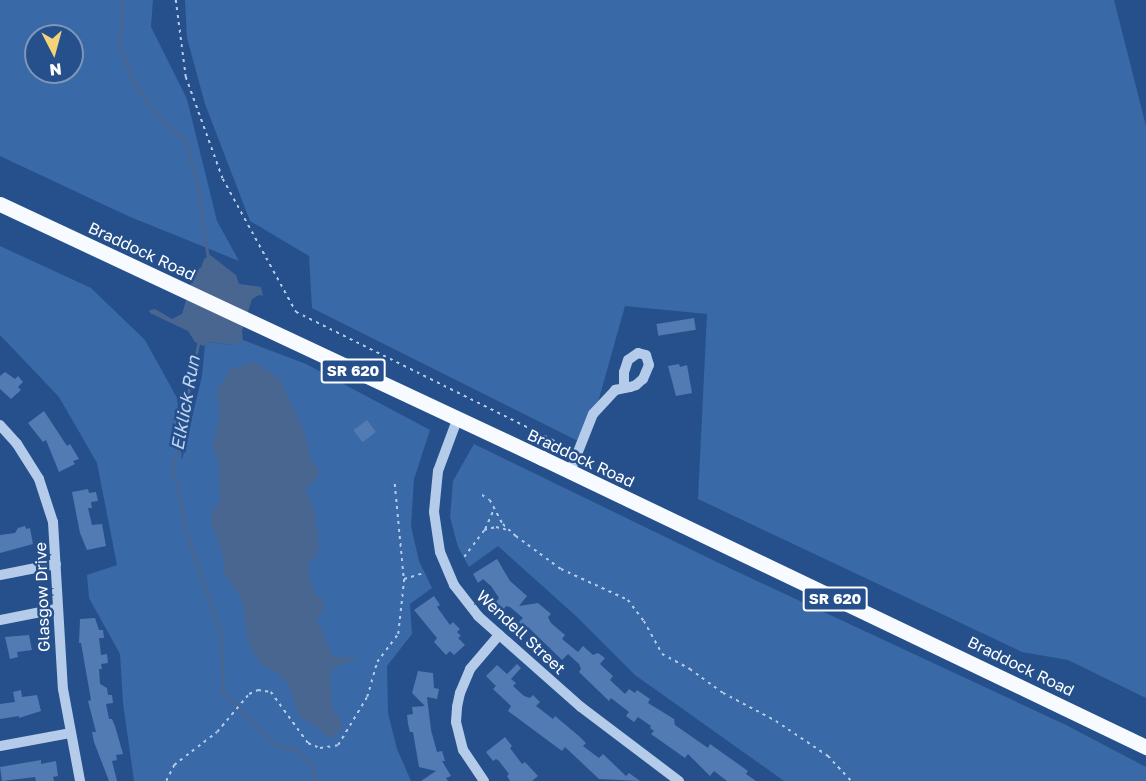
<!DOCTYPE html>
<html>
<head>
<meta charset="utf-8">
<style>
  body { margin:0 }
  #map { position:relative; width:1146px; height:781px; overflow:hidden; background:#26508b; font-family:"Golos Text",sans-serif }
  div>[style] { position:absolute }
  .green>* { inset:0; background:#3a69a7 }
  .water>* { inset:0; background:#496691 }
  .stream>* { height:3px; margin:-1.5px; padding:0 1.5px; transform-origin:1.5px; border-radius:1.5px; background:#496691 }
  .building>* { inset:0; background:#527bb3; transform-origin:0 0 }
  .path>* { height:1.5px; margin-top:-0.75px; transform-origin:0; background:repeating-linear-gradient(90deg,#b4cbea 0 3px,transparent 0 7.5px) }
  .minor>* { height:10px; margin:-5px; padding:0 5px; transform-origin:5px; border-radius:5px; background:#b4cbea }
  .major>* { height:15px; margin:-7.5px; padding:0 7.5px; transform-origin:7.5px; border-radius:7.5px; background:#f7fafe }
  span { translate:-50% -50%; white-space:nowrap; text-align:center; line-height:1.15; -webkit-text-stroke:5px #26508b; paint-order:stroke }
  .shield-label span { padding:2px 4px; background:#26508b; border:2px solid; border-radius:4px; -webkit-text-stroke-width:0 }
  .shield-label { font-size:15px; color:#fff; font-weight:700 }
  .street-label { font-size:16px; color:#fff }
  .water-label { font-size:18px; color:#c0d5f1; font-style:italic }
  .north { position:absolute; left:24px; top:24px; width:60px; height:60px; box-sizing:border-box; background:#26508b; border:2px solid #7d96b9; border-radius:50%; rotate:174deg; font-size:16px; font-weight:700; line-height:24px; text-align:center; color:#fff }
  .north::after { content:''; display:block; margin:auto; width:21px; height:27px; background:#f3d279; clip-path:polygon(50% 0,100% 100%,50% 72%,0 100%) }
</style>
</head>
<body>
<div id="map">
  <div class="green">
    <i style="clip-path:polygon(evenodd,0 0,153px 0,151px 27px,187px 99px,217px 221px,239px 261px,128px 216px,0 156px,0 0,36px 36px,72px 36px,72px 72px,36px 72px,36px 36px)"></i>
    <i style="clip-path:polygon(185px 0,1114px 0,1146px 126px,1146px 698px,1068px 660px,1022px 652px,698px 499px,707px 314px,625px 306px,586px 445px,312px 308px,309px 256px,250px 221px,205px 104px,187px 38px)"></i>
    <i style="clip-path:polygon(0 246px,91px 288px,145px 340px,177px 398px,182px 460px,202px 376px,205px 344px,209px 342px,232px 345px,243px 340px,306px 364px,430px 430px,414px 479px,411px 526px,419px 561px,432px 588px,410px 604px,412px 634px,387px 666px,388px 713px,397px 749px,411px 781px,134px 781px,123px 703px,120px 654px,89px 598px,87px 575px,117px 565px,97px 463px,59px 397px,0 335px)"></i>
    <i style="clip-path:polygon(474px 444px,723px 565px,1066px 725px,1146px 767px,1146px 781px,784px 781px,635px 675px,577px 617px,498px 546px,469px 567px,458px 547px,450px 517px,453px 481px)"></i>
  </div>
  <div class="water">
    <i style="clip-path:polygon(210px 255px,236px 275px,239px 284px,261px 287px,263px 296px,259px 295px,252px 299px,242px 331px,243px 340px,233px 345px,209px 342px,203px 346px,195px 342px,188px 331px,150px 313px,149px 310px,155px 309px,172px 319px,182px 314px,192px 280px,190px 271px,201px 268px,204px 259px)"></i>
    <i style="clip-path:polygon(255px 362px,280px 380px,305px 433px,310px 458px,318px 469px,318px 476px,305px 490px,314px 508px,319px 545px,318px 553px,309px 563px,308px 570px,314px 593px,325px 603px,317px 623px,323px 629px,324px 637px,333px 656px,347px 658px,356px 654px,354px 659px,334px 668px,330px 677px,332px 709px,340px 718px,342px 728px,336px 736px,329px 738px,321px 730px,299px 716px,288px 683px,277px 672px,263px 666px,249px 646px,242px 600px,224px 572px,222px 550px,212px 526px,211px 513px,220px 502px,219px 465px,213px 447px,220px 415px,217px 391px,230px 369px)"></i>
  </div>
  <div class="stream">
    <i style="left:122px;top:0;width:47px;rotate:92.4deg"></i>
    <i style="left:120px;top:47px;width:42px;rotate:69deg"></i>
    <i style="left:135px;top:86px;width:43px;rotate:52.6deg"></i>
    <i style="left:161px;top:120px;width:31px;rotate:40deg"></i>
    <i style="left:185px;top:140px;width:40px;rotate:74deg"></i>
    <i style="left:196px;top:178px;width:81px;rotate:81.5deg"></i>
    <i style="left:199px;top:339px;width:132px;rotate:101.4deg"></i>
    <i style="left:173px;top:468px;width:64px;rotate:78.3deg"></i>
    <i style="left:186px;top:531px;width:110px;rotate:71.4deg"></i>
    <i style="left:221px;top:635px;width:57px;rotate:88deg"></i>
    <i style="left:223px;top:692px;width:74px;rotate:45deg"></i>
    <i style="left:275px;top:744px;width:24px;rotate:17deg"></i>
    <i style="left:298px;top:751px;width:18px;rotate:45deg"></i>
    <i style="left:311px;top:764px;width:18px;rotate:71deg"></i>
  </div>
  <div class="building">
    <i style="left:694px;top:318px;width:12px;height:38px;rotate:81deg"></i>
    <i style="clip-path:polygon(679px 364px,680px 367px,687px 365px,692px 393px,676px 396px,668px 366px)"></i>
    <i style="clip-path:polygon(5px 372px,15px 379px,18px 376px,23px 382px,18px 387px,21px 390px,11px 399px,0 389px,0 376px)"></i>
    <i style="clip-path:polygon(44px 411px,67px 446px,70px 444px,79px 459px,73px 461px,75px 464px,59px 472px,46px 440px,43px 442px,28px 423px)"></i>
    <i style="left:367px;top:420px;width:15px;height:17px;rotate:53deg"></i>
    <i style="clip-path:polygon(88px 489px,89px 493px,96px 492px,98px 501px,91px 502px,92px 508px,88px 508px,92px 525px,102px 524px,106px 546px,87px 550px,80px 533px,72px 492px)"></i>
    <i style="clip-path:polygon(25px 526px,26px 529px,30px 528px,33px 544px,0 553px,0 535px,15px 533px,18px 528px)"></i>
    <i style="clip-path:polygon(497px 559px,510px 581px,527px 596px,519px 606px,538px 603px,551px 614px,548px 617px,551px 623px,565px 635px,562px 639px,578px 652px,583px 646px,593px 655px,598px 653px,605px 658px,600px 664px,613px 676px,610px 680px,625px 694px,629px 689px,635px 693px,637px 690px,650px 699px,648px 703px,674px 719px,675px 725px,708px 748px,710px 744px,748px 771px,746px 774px,756px 781px,727px 781px,714px 771px,710px 776px,688px 754px,685px 758px,651px 734px,654px 731px,650px 728px,651px 726px,638px 717px,634px 722px,626px 716px,629px 712px,611px 698px,609px 701px,579px 672px,581px 669px,579px 664px,568px 654px,562px 660px,528px 627px,526px 629px,519px 622px,523px 618px,510px 607px,506px 606px,504px 609px,496px 602px,499px 598px,491px 586px,483px 579px,478px 583px,473px 574px)"></i>
    <i style="clip-path:polygon(434px 596px,440px 605px,437px 607px,450px 625px,453px 622px,460px 629px,457px 632px,461px 636px,458px 638px,465px 645px,454px 655px,450px 651px,446px 655px,434px 642px,437px 638px,414px 610px)"></i>
    <i style="clip-path:polygon(95px 618px,99px 630px,103px 630px,104px 638px,99px 638px,101px 655px,107px 654px,108px 663px,101px 664px,102px 669px,99px 669px,100px 684px,107px 688px,108px 695px,112px 695px,113px 703px,106px 704px,109px 719px,112px 719px,115px 726px,123px 754px,116px 755px,117px 760px,112px 761px,117px 781px,109px 781px,94px 742px,92px 732px,96px 732px,88px 701px,91px 700px,81px 643px,79px 643px,80px 619px)"></i>
    <i style="clip-path:polygon(29px 635px,32px 650px,17px 652px,18px 657px,10px 659px,5px 637px)"></i>
    <i style="clip-path:polygon(517px 664px,521px 668px,511px 679px,516px 683px,513px 686px,524px 696px,530px 698px,533px 695px,540px 702px,536px 706px,553px 719px,555px 716px,580px 737px,586px 743px,583px 746px,599px 758px,603px 754px,626px 776px,629px 773px,640px 781px,599px 779px,565px 747px,562px 751px,508px 711px,511px 706px,493px 689px,496px 686px,486px 676px,497px 665px,507px 674px)"></i>
    <i style="clip-path:polygon(418px 671px,433px 673px,434px 688px,439px 689px,437px 699px,427px 697px,431px 730px,437px 752px,442px 751px,445px 761px,442px 761px,451px 776px,446px 778px,448px 781px,421px 781px,436px 771px,419px 767px,413px 732px,410px 732px,408px 724px,407px 715px,413px 714px,412px 707px,425px 706px,412px 693px)"></i>
    <i style="clip-path:polygon(21px 690px,22px 697px,37px 695px,41px 711px,19px 718px,19px 716px,0 719px,0 704px,15px 702px,13px 692px)"></i>
    <i style="clip-path:polygon(505px 737px,512px 746px,510px 748px,522px 764px,525px 762px,538px 776px,532px 781px,510px 781px,507px 776px,509px 774px,499px 761px,496px 759px,493px 761px,486px 752px)"></i>
    <i style="clip-path:polygon(41px 760px,41px 764px,56px 761px,58px 776px,53px 777px,54px 781px,36px 781px,35px 777px,2px 781px,0 767px)"></i>
  </div>
  <div class="path">
    <i style="left:176px;top:0;width:78px;rotate:82.6deg"></i>
    <i style="left:186px;top:77px;width:109px;rotate:70.1deg"></i>
    <i style="left:223px;top:179px;width:152px;rotate:61.2deg"></i>
    <i style="left:296px;top:312px;width:289px;rotate:26.5deg"></i>
    <i style="left:555px;top:441px;width:9px;rotate:126deg"></i>
    <i style="left:395px;top:484px;width:95px;rotate:84.6deg"></i>
    <i style="left:482px;top:495px;width:9px;rotate:32deg"></i>
    <i style="left:490px;top:500px;width:27px;rotate:62deg"></i>
    <i style="left:503px;top:524px;width:18px;rotate:43deg"></i>
    <i style="left:516px;top:536px;width:56px;rotate:36.3deg"></i>
    <i style="left:561px;top:569px;width:74px;rotate:24.8deg"></i>
    <i style="left:628px;top:600px;width:26px;rotate:53deg"></i>
    <i style="left:644px;top:621px;width:38px;rotate:61deg"></i>
    <i style="left:662px;top:654px;width:32px;rotate:28deg"></i>
    <i style="left:690px;top:669px;width:41px;rotate:36deg"></i>
    <i style="left:723px;top:693px;width:60px;rotate:27.8deg"></i>
    <i style="left:776px;top:721px;width:63px;rotate:33.9deg"></i>
    <i style="left:828px;top:756px;width:34px;rotate:47deg"></i>
    <i style="left:485px;top:529px;width:22px;rotate:-66deg"></i>
    <i style="left:464px;top:557px;width:34px;rotate:-53deg"></i>
    <i style="left:484px;top:530px;width:12px;rotate:-14deg"></i>
    <i style="left:496px;top:527px;width:12px;rotate:14deg"></i>
    <i style="left:166px;top:781px;width:18px;rotate:-63deg"></i>
    <i style="left:174px;top:765px;width:54px;rotate:-37.5deg"></i>
    <i style="left:217px;top:732px;width:50px;rotate:-49.9deg"></i>
    <i style="left:249px;top:694px;width:10px;rotate:-24deg"></i>
    <i style="left:258px;top:690px;width:13px;rotate:9deg"></i>
    <i style="left:271px;top:692px;width:63px;rotate:54deg"></i>
    <i style="left:308px;top:743px;width:13px;rotate:23deg"></i>
    <i style="left:320px;top:748px;width:18px;rotate:-9deg"></i>
    <i style="left:338px;top:745px;width:56px;rotate:-58.9deg"></i>
    <i style="left:367px;top:697px;width:36px;rotate:-74deg"></i>
    <i style="left:377px;top:662px;width:35px;rotate:-53deg"></i>
    <i style="left:398px;top:634px;width:55px;rotate:-83.8deg"></i>
    <i style="left:404px;top:579px;width:21px;rotate:-17deg"></i>
  </div>
  <div class="minor">
    <i style="left:457px;top:420px;width:54px;rotate:110.4deg"></i>
    <i style="left:438px;top:471px;width:41px;rotate:95.6deg"></i>
    <i style="left:434px;top:512px;width:40px;rotate:81.5deg"></i>
    <i style="left:440px;top:552px;width:36px;rotate:67deg"></i>
    <i style="left:454px;top:585px;width:39px;rotate:52deg"></i>
    <i style="left:478px;top:616px;width:137px;rotate:41.5deg"></i>
    <i style="left:581px;top:707px;width:123px;rotate:37.1deg"></i>
    <i style="left:0;top:425px;width:25px;rotate:48deg"></i>
    <i style="left:17px;top:444px;width:41px;rotate:57.8deg"></i>
    <i style="left:39px;top:479px;width:45px;rotate:72deg"></i>
    <i style="left:53px;top:522px;width:167px;rotate:86.6deg"></i>
    <i style="left:63px;top:689px;width:94px;rotate:79.5deg"></i>
    <i style="left:570px;top:472px;width:62px;rotate:-68.4deg"></i>
    <i style="left:593px;top:414px;width:33px;rotate:-47deg"></i>
    <i style="left:615px;top:390px;width:15px;rotate:-11deg"></i>
    <i style="left:630px;top:387px;width:6px;rotate:-18deg"></i>
    <i style="left:636px;top:385px;width:9px;rotate:-41deg"></i>
    <i style="left:643px;top:379px;width:15px;rotate:-67deg"></i>
    <i style="left:649px;top:365px;width:10px;rotate:-107deg"></i>
    <i style="left:646px;top:355px;width:8px;rotate:-166deg"></i>
    <i style="left:638px;top:353px;width:12px;rotate:145deg"></i>
    <i style="left:628px;top:360px;width:13px;rotate:108deg"></i>
    <i style="left:624px;top:372px;width:16px;rotate:90deg"></i>
    <i style="left:0;top:575px;width:57px;rotate:-11.1deg"></i>
    <i style="left:0;top:620px;width:57px;rotate:-11.1deg"></i>
    <i style="left:0;top:746px;width:71px;rotate:-10.5deg"></i>
    <i style="left:484px;top:781px;width:37px;rotate:-124deg"></i>
    <i style="left:463px;top:750px;width:29px;rotate:-104deg"></i>
    <i style="left:456px;top:722px;width:15px;rotate:-86deg"></i>
    <i style="left:457px;top:707px;width:14px;rotate:-78deg"></i>
    <i style="left:460px;top:693px;width:26px;rotate:-67deg"></i>
    <i style="left:470px;top:669px;width:45px;rotate:-49.5deg"></i>
  </div>
  <div class="major">
    <i style="left:0;top:204px;width:599px;rotate:25.11deg"></i>
    <i style="left:542px;top:458px;width:670px;rotate:25.57deg"></i>
  </div>
  <div class="shield-label">
    <span style="left:353px;top:371px">SR 620</span>
    <span style="left:835px;top:599px">SR 620</span>
  </div>
  <div class="street-label">
    <span style="left:142px;top:251px;rotate:25deg">Braddock Road</span>
    <span style="left:581px;top:458px;rotate:25deg">Braddock Road</span>
    <span style="left:42px;top:597px;rotate:-92deg">Glasgow Drive</span>
    <span style="left:521px;top:632px;rotate:43deg">Wendell Street</span>
    <span style="left:1021px;top:666px;rotate:26deg">Braddock Road</span>
  </div>
  <div class="water-label">
    <span style="left:185px;top:403px;rotate:-80deg">Elklick Run</span>
  </div>
  <div class="north">N</div>
</div>
</body>
</html>
